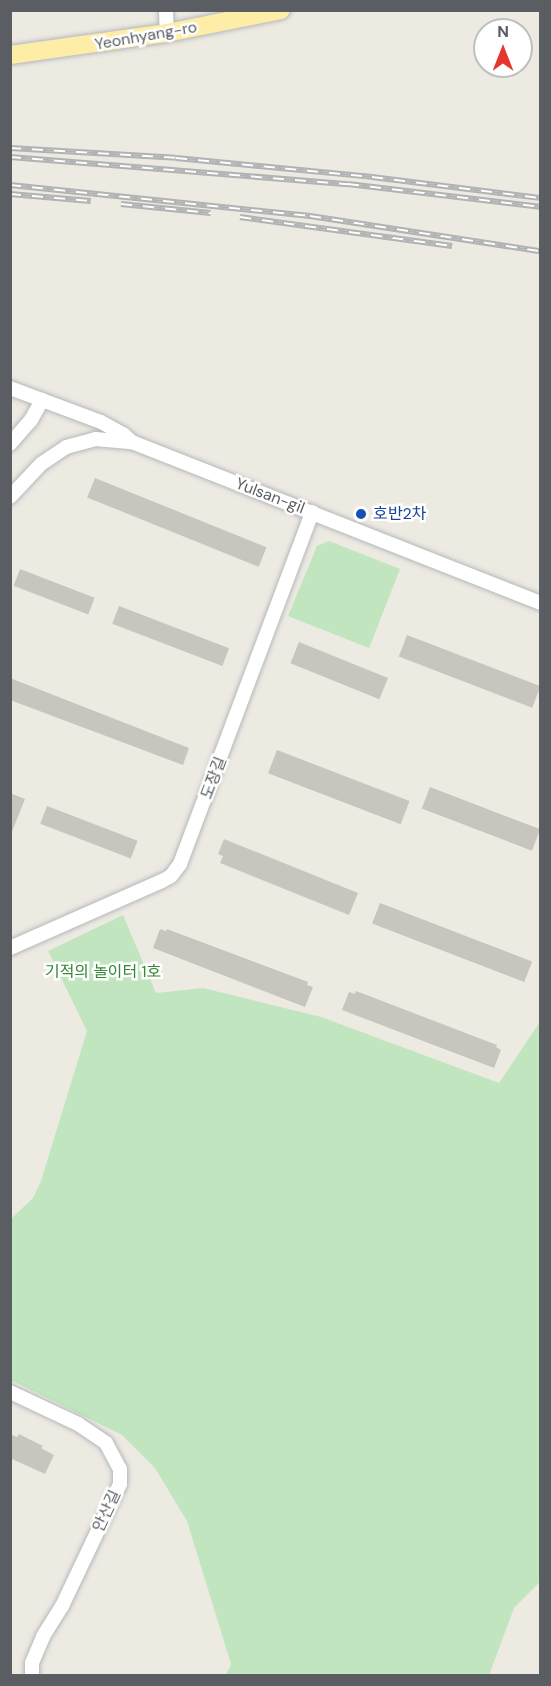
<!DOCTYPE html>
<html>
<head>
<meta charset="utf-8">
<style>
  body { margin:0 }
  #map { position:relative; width:551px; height:1686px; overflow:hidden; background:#edeae2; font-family:"DM Sans","Noto Sans KR",sans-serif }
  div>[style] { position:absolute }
  .green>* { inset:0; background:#c0e5bf }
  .building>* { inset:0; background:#c8c5bf; transform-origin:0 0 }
  .roads { filter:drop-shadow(0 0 2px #b5b8bc) drop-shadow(0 0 2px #b5b8bc) }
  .minor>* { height:14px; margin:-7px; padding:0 7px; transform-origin:7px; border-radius:7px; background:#fff }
  .major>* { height:18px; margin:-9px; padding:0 9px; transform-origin:9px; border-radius:9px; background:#feeda7 }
  .rail>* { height:6px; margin-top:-3px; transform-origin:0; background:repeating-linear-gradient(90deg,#fff 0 11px,#b1b2b3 0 22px); box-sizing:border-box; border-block:2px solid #b1b2b3 }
  .dots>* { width:16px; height:16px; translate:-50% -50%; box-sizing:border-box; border:3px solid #fff; border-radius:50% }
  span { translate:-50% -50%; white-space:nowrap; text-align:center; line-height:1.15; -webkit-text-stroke:5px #fff; paint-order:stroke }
  .street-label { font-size:16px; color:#5a5e63 }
  .transit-label { font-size:16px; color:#164399 }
  .left { translate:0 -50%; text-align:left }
  .park-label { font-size:16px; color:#368638 }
  .frame { position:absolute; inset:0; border:12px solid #5a5e63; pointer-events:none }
  .north { position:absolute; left:473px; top:18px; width:60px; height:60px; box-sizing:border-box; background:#fff; border:2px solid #bdbfc1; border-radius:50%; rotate:0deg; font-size:16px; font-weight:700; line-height:24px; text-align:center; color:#5a5e63 }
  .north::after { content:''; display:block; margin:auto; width:21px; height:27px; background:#e6372f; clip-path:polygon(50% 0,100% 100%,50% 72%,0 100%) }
</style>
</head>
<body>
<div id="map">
  <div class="green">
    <i style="clip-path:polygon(329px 541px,400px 569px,369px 648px,288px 616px,317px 546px)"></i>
    <i style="clip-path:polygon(123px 915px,156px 993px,203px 988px,321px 1017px,499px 1083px,540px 1022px,540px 1582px,514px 1608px,489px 1675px,226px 1675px,231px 1664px,187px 1521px,155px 1468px,122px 1435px,11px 1380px,11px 1219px,33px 1198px,41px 1181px,87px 1031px,48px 951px)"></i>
  </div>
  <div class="building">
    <i style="left:95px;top:478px;width:185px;height:21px;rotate:22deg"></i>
    <i style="left:20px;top:569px;width:80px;height:18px;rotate:21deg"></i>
    <i style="left:119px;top:606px;width:118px;height:19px;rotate:21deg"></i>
    <i style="left:407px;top:635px;width:143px;height:23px;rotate:21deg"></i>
    <i style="left:299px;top:642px;width:96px;height:23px;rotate:22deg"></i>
    <i style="clip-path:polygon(10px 678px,189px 748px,183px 765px,10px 700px)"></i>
    <i style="left:277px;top:750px;width:142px;height:25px;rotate:21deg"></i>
    <i style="left:430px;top:787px;width:118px;height:23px;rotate:21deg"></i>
    <i style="clip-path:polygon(10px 793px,25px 799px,11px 834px,10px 834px)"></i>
    <i style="left:47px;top:806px;width:97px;height:19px;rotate:21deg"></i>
    <i style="clip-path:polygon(224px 839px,358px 893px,349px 915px,220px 863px,223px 856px,218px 854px)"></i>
    <i style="left:380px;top:903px;width:163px;height:22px;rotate:21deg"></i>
    <i style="clip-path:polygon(160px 929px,166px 931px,167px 929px,308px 982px,307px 985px,313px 987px,305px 1007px,153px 948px)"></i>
    <i style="clip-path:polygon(356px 991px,497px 1045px,496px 1047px,501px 1050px,494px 1068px,342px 1010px,349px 992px,355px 994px)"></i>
    <i style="clip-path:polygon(10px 1434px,17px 1437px,19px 1434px,43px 1446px,41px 1448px,54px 1455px,45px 1474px,10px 1458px)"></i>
  </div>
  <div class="roads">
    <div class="minor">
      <i style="left:166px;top:10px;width:23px;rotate:88deg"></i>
      <i style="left:10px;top:388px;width:97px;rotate:20.5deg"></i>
      <i style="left:101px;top:422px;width:25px;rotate:29deg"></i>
      <i style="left:123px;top:434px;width:12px;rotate:42deg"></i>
      <i style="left:10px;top:444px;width:32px;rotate:-49deg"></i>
      <i style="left:31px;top:420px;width:23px;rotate:-61deg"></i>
      <i style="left:10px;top:497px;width:45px;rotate:-46.8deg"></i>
      <i style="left:41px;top:464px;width:30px;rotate:-34deg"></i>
      <i style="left:66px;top:447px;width:30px;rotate:-15deg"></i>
      <i style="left:95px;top:439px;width:37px;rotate:5deg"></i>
      <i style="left:132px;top:442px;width:439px;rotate:21.5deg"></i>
      <i style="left:10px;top:948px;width:166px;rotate:-23.8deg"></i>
      <i style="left:162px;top:881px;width:10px;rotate:-29deg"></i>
      <i style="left:171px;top:876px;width:15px;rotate:-53deg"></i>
      <i style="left:180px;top:864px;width:376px;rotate:-69.4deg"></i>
      <i style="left:10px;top:1392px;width:75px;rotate:25.2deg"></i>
      <i style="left:78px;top:1424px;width:34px;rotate:34deg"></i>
      <i style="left:106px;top:1443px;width:30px;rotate:62deg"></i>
      <i style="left:120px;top:1469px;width:15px;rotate:90deg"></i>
      <i style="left:120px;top:1484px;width:135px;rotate:115.4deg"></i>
      <i style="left:62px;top:1606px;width:36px;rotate:122deg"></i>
      <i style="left:43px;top:1637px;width:28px;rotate:113deg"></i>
      <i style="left:32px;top:1663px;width:13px;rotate:90deg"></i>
    </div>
    <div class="major">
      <i style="left:10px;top:55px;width:159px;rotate:-8deg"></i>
      <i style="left:167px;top:33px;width:116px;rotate:-11.4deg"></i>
    </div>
  </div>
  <div class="rail">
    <i style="left:10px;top:148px;width:166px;rotate:3.4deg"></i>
    <i style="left:176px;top:158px;width:197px;rotate:5.5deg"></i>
    <i style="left:372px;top:177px;width:169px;rotate:7.1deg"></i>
    <i style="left:10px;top:157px;width:339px;rotate:4.6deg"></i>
    <i style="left:348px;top:184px;width:193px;rotate:6.8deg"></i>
    <i style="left:10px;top:185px;width:302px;rotate:5.9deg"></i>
    <i style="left:310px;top:216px;width:233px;rotate:8.7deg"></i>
    <i style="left:10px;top:194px;width:81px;rotate:4.9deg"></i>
    <i style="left:121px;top:204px;width:90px;rotate:5.7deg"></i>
    <i style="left:240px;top:217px;width:214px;rotate:7.8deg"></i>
  </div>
  <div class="dots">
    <i style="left:361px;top:514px;background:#1a4fb4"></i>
  </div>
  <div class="street-label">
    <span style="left:146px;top:36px;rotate:-10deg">Yeonhyang-ro</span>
    <span style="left:270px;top:496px;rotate:21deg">Yulsan-gil</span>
    <span style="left:214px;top:778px;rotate:-69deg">도장길</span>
    <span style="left:107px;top:1511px;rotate:-65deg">안산길</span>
  </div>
  <div class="transit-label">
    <span class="left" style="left:373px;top:514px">호반2차</span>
  </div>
  <div class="park-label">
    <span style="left:103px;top:972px">기적의 놀이터 1호</span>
  </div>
  <div class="frame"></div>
  <div class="north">N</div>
</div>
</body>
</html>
